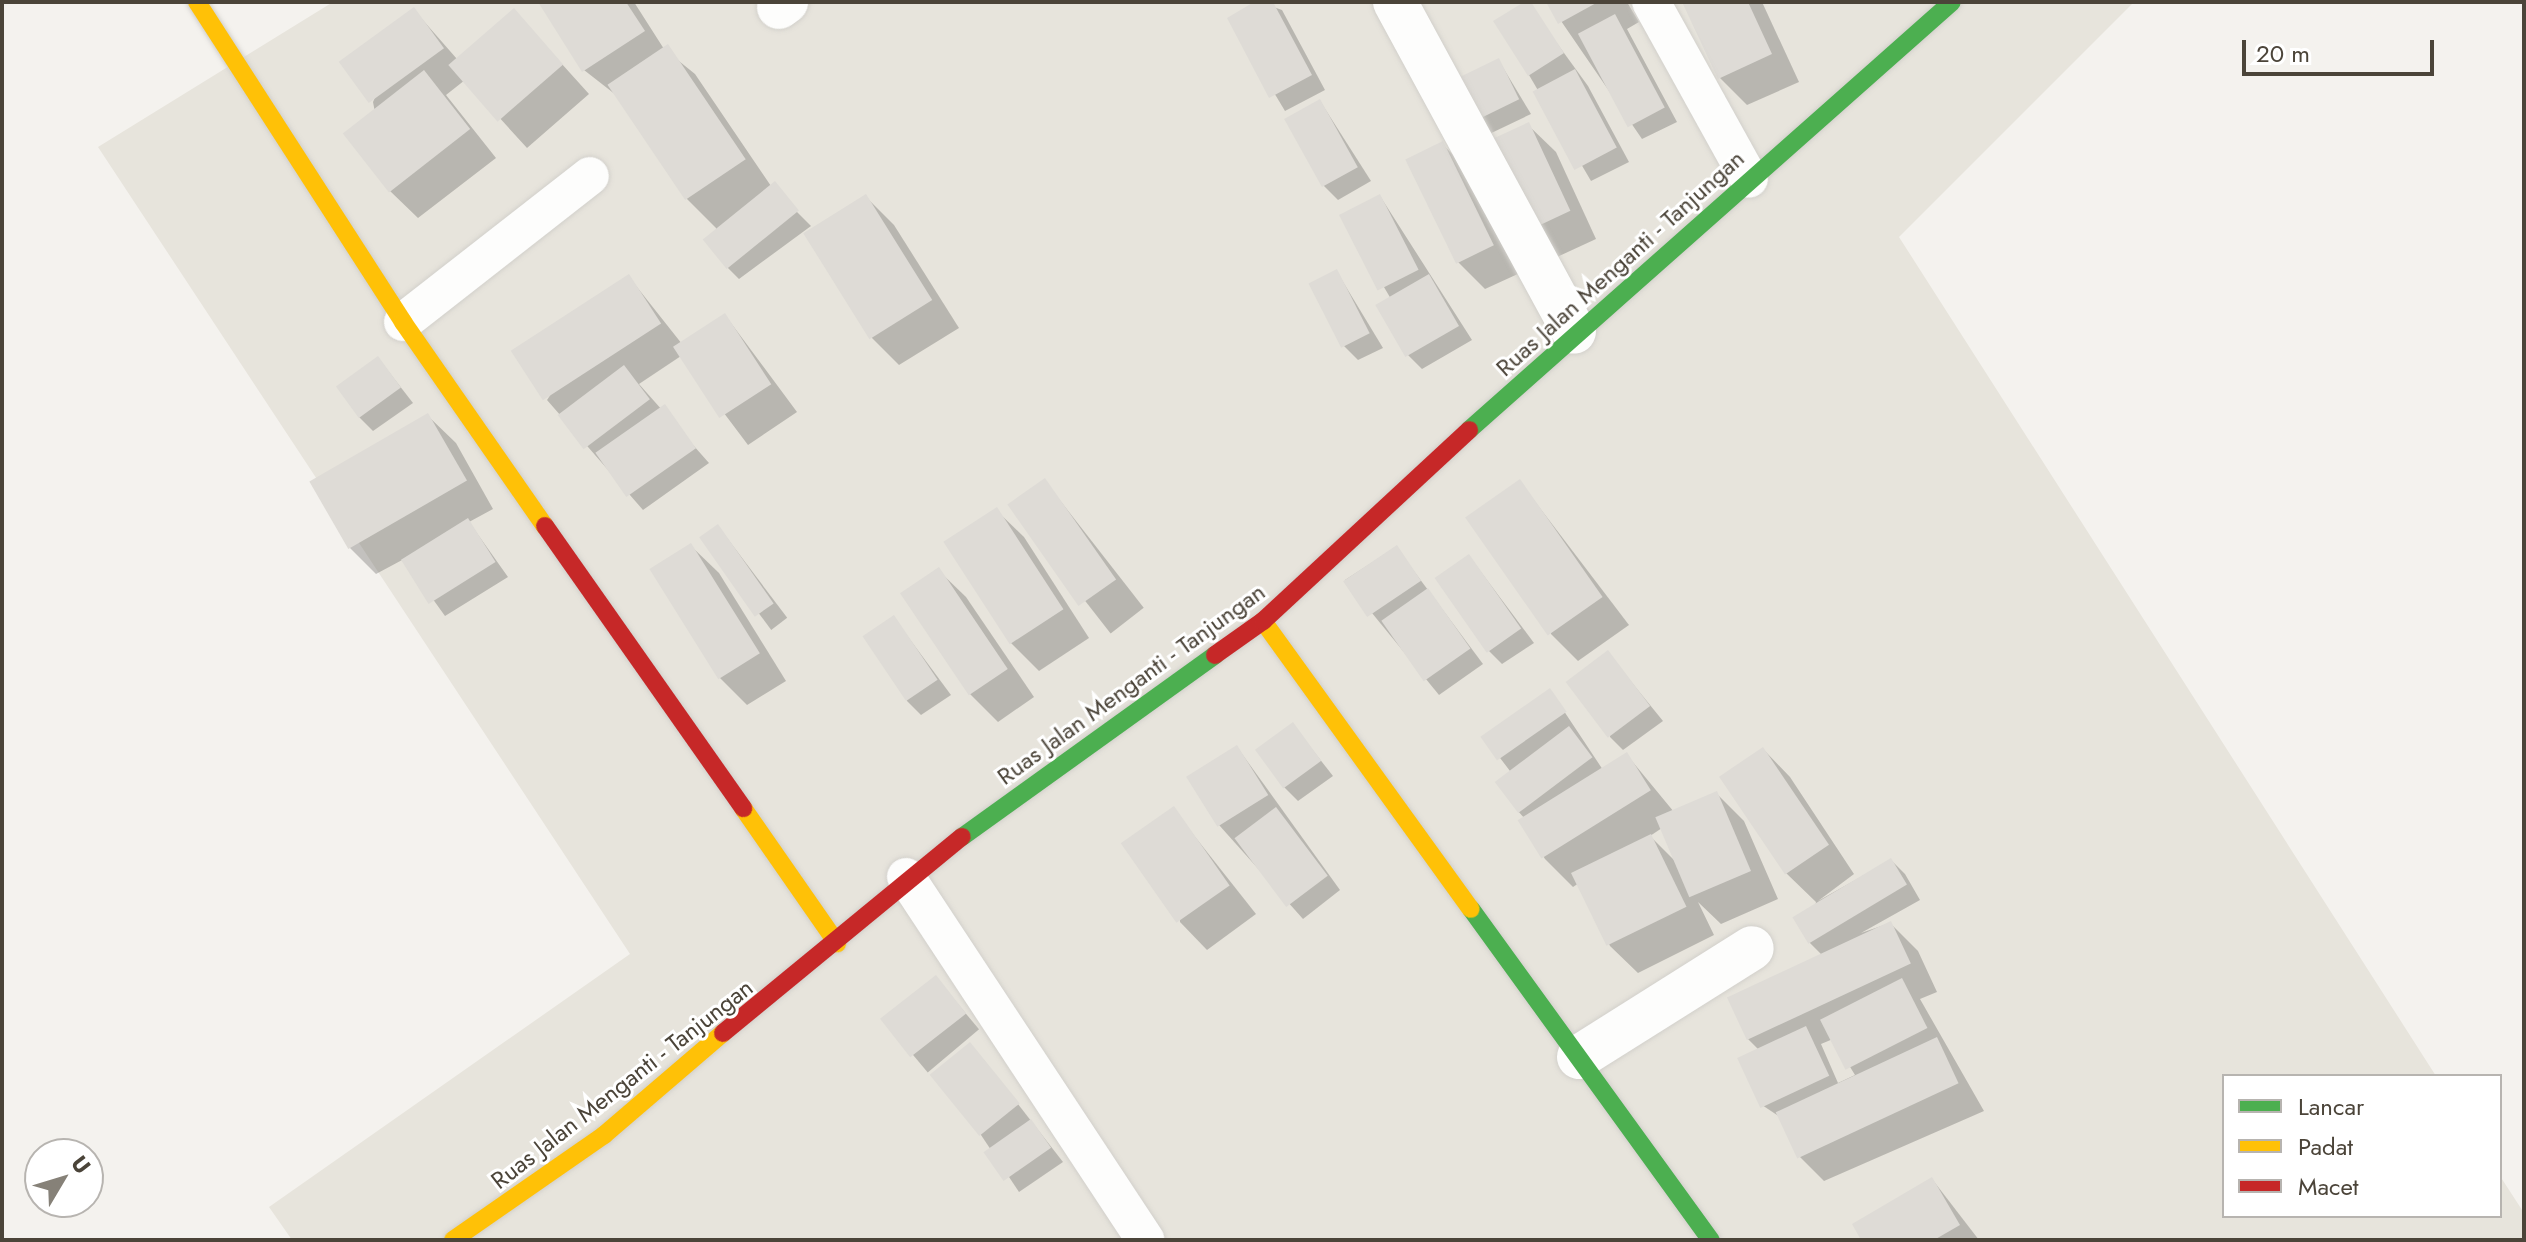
<!DOCTYPE html>
<html>
<head>
<meta charset="utf-8">
<style>
  body { margin:0 }
  #map { position:relative; width:2526px; height:1242px; overflow:hidden; background:#f4f2ee; font-family:Jost,sans-serif }
  div>[style] { position:absolute }
  .residential>* { inset:0; background:#e7e4dc }
  .shadow>* { inset:0; background:#0003; transform-origin:0 0 }
  .building>* { inset:0; background:#dedbd6; transform-origin:0 0 }
  .roads { filter:drop-shadow(0 0 2px #d2d0cb) drop-shadow(0 0 2px #d2d0cb) }
  .lane>* { height:38px; margin:-19px; padding:0 19px; transform-origin:19px; border-radius:19px; background:#fdfdfc }
  .street>* { height:44px; margin:-22px; padding:0 22px; transform-origin:22px; border-radius:22px; background:#fdfdfc }
  .fast>* { height:18px; margin:-9px; padding:0 9px; transform-origin:9px; border-radius:9px; background:#4caf50 }
  .slow>* { height:18px; margin:-9px; padding:0 9px; transform-origin:9px; border-radius:9px; background:#ffc107 }
  .jam>* { height:18px; margin:-9px; padding:0 9px; transform-origin:9px; border-radius:9px; background:#c62828 }
  span { translate:-50% -50%; white-space:nowrap; text-align:center; line-height:1.15; -webkit-text-stroke:6px #fff; paint-order:stroke }
  .street-label { font-size:24px; color:#4b4439 }
  .frame { position:absolute; inset:0; border:4px solid #4b4439; pointer-events:none }
  .legend { position:absolute; left:2222px; top:1074px; width:280px; height:144px; box-sizing:border-box; background:#fff; border:2px solid #b7b4b0; margin:0; padding:10px 14px; list-style:none; font-size:24px; color:#4b4439 }
  .legend li { display:flex; align-items:center; gap:16px; height:40px }
  .legend b { width:40px; border:2px solid #b7b4b0 }
  .north { position:absolute; left:24px; top:1138px; width:80px; height:80px; box-sizing:border-box; background:#fff; border:2px solid #b7b4b0; border-radius:50%; rotate:52deg; font-size:22px; font-weight:700; line-height:32px; text-align:center; color:#4b4439 }
  .north::after { content:''; display:block; margin:auto; width:28px; height:36px; background:#868178; clip-path:polygon(50% 0,100% 100%,50% 72%,0 100%) }
  .scale { position:absolute; left:2242px; top:40px; width:192px; height:36px; box-sizing:border-box; border:4px solid #4b4439; border-top:0; padding-left:10px; font-size:24px; line-height:28px; white-space:nowrap; color:#4b4439; -webkit-text-stroke:6px #fff; paint-order:stroke }
</style>
</head>
<body>
<div id="map">
  <div class="residential">
    <i style="clip-path:polygon(333px 2px,2134px 2px,1899px 237px,2436px 1076px,2224px 1076px,2224px 1216px,2500px 1216px,2500px 1176px,2524px 1213px,2524px 1240px,292px 1240px,269px 1207px,630px 954px,98px 147px)"></i>
  </div>
  <div class="shadow">
    <i style="clip-path:polygon(540px 2px,634px 2px,664px 49px,695px 74px,771px 186px,811px 226px,739px 279px,725px 265px,716px 228px,687px 199px,616px 95px,584px 70px)"></i>
    <i style="clip-path:polygon(1259px 2px,1282px 10px,1325px 90px,1285px 111px,1229px 18px)"></i>
    <i style="clip-path:polygon(1527px 2px,1588px 86px,1629px 162px,1591px 181px,1529px 75px)"></i>
    <i style="clip-path:polygon(1548px 2px,1627px 2px,1639px 22px,1627px 29px,1677px 122px,1642px 139px)"></i>
    <i style="clip-path:polygon(1685px 2px,1762px 2px,1799px 82px,1747px 105px,1720px 78px)"></i>
    <i style="clip-path:polygon(414px 10px,457px 59px,514px 11px,589px 94px,527px 148px,465px 80px,446px 95px,496px 158px,418px 218px,390px 191px,373px 102px)"></i>
    <i style="clip-path:polygon(1499px 61px,1531px 114px,1483px 137px,1469px 123px)"></i>
    <i style="clip-path:polygon(1320px 101px,1371px 181px,1338px 200px,1324px 186px)"></i>
    <i style="clip-path:polygon(1528px 125px,1556px 152px,1596px 239px,1557px 257px,1529px 229px)"></i>
    <i style="clip-path:polygon(1442px 144px,1470px 171px,1520px 273px,1485px 289px,1457px 261px)"></i>
    <i style="clip-path:polygon(1380px 196px,1472px 340px,1422px 369px,1408px 355px,1391px 299px,1342px 216px)"></i>
    <i style="clip-path:polygon(866px 197px,894px 225px,959px 328px,899px 365px,872px 338px)"></i>
    <i style="clip-path:polygon(1337px 272px,1383px 348px,1358px 360px,1344px 346px)"></i>
    <i style="clip-path:polygon(629px 277px,682px 344px,725px 315px,797px 412px,748px 445px,681px 356px,639px 384px,709px 463px,643px 510px,547px 400px)"></i>
    <i style="clip-path:polygon(378px 358px,413px 403px,373px 431px,359px 417px)"></i>
    <i style="clip-path:polygon(428px 416px,456px 443px,493px 509px,469px 522px,508px 577px,445px 616px,404px 559px,376px 574px,349px 547px)"></i>
    <i style="left:1044px;top:480px;width:162px;height:42px;rotate:52deg"></i>
    <i style="clip-path:polygon(1520px 482px,1629px 625px,1578px 661px,1551px 634px)"></i>
    <i style="clip-path:polygon(996px 510px,1024px 537px,1089px 638px,1039px 671px,1011px 643px,946px 543px)"></i>
    <i style="left:718px;top:526px;width:115px;height:20px;rotate:53deg"></i>
    <i style="clip-path:polygon(691px 546px,719px 573px,786px 681px,747px 705px,720px 678px)"></i>
    <i style="clip-path:polygon(1396px 547px,1483px 664px,1439px 695px,1345px 580px)"></i>
    <i style="clip-path:polygon(1469px 556px,1534px 643px,1502px 664px,1488px 650px)"></i>
    <i style="clip-path:polygon(938px 570px,966px 597px,1034px 697px,998px 722px,970px 694px)"></i>
    <i style="clip-path:polygon(894px 618px,951px 695px,921px 715px,907px 701px)"></i>
    <i style="clip-path:polygon(1607px 652px,1663px 721px,1623px 750px,1610px 737px)"></i>
    <i style="clip-path:polygon(evenodd,1550px 690px,1603px 770px,1627px 755px,1674px 812px,1716px 793px,1744px 821px,1778px 899px,1721px 924px,1698px 902px,1714px 935px,1638px 973px,1610px 946px,1579px 883px,1573px 887px,1545px 859px,1522px 824px,1527px 821px,1517px 810px,1510px 771px,1484px 737px,1550px 690px,1662px 828px,1678px 864px,1650px 836px,1662px 828px)"></i>
    <i style="clip-path:polygon(1293px 725px,1333px 776px,1298px 801px,1284px 787px)"></i>
    <i style="clip-path:polygon(1237px 747px,1340px 890px,1303px 919px,1219px 825px)"></i>
    <i style="clip-path:polygon(evenodd,1763px 749px,1790px 777px,1854px 874px,1818px 901px,1891px 860px,1905px 874px,1920px 900px,1861px 933px,1890px 923px,1918px 951px,1937px 992px,1920px 999px,1984px 1111px,1824px 1181px,1796px 1153px,1780px 1117px,1762px 1105px,1758px 1049px,1747px 1038px,1821px 954px,1808px 941px,1816px 902px,1786px 873px,1763px 749px,1833px 1039px,1855px 1075px,1838px 1083px,1821px 1044px,1833px 1039px)"></i>
    <i style="clip-path:polygon(1173px 809px,1256px 914px,1207px 950px,1180px 922px)"></i>
    <i style="left:936px;top:978px;width:67px;height:67px;rotate:50deg"></i>
    <i style="clip-path:polygon(983px 1059px,1063px 1162px,1019px 1192px,981px 1135px)"></i>
    <i style="clip-path:polygon(1932px 1179px,1979px 1240px,1864px 1240px)"></i>
  </div>
  <div class="building">
    <i style="clip-path:polygon(538px 2px,626px 2px,645px 31px,582px 72px)"></i>
    <i style="clip-path:polygon(1254px 2px,1273px 2px,1312px 75px,1269px 98px,1227px 18px)"></i>
    <i style="clip-path:polygon(1524px 2px,1531px 2px,1564px 53px,1528px 76px,1493px 21px)"></i>
    <i style="clip-path:polygon(1546px 2px,1598px 2px,1558px 24px)"></i>
    <i style="clip-path:polygon(1682px 2px,1748px 2px,1772px 54px,1718px 79px)"></i>
    <i style="left:414px;top:7px;width:51px;height:93px;rotate:54deg"></i>
    <i style="left:514px;top:8px;width:75px;height:87px;rotate:49deg"></i>
    <i style="left:1615px;top:14px;width:106px;height:42px;rotate:62deg"></i>
    <i style="left:668px;top:44px;width:139px;height:73px;rotate:56deg"></i>
    <i style="left:1499px;top:58px;width:46px;height:59px;rotate:64deg"></i>
    <i style="left:1575px;top:69px;width:89px;height:48px;rotate:62deg"></i>
    <i style="left:424px;top:70px;width:75px;height:103px;rotate:52deg"></i>
    <i style="left:1320px;top:99px;width:78px;height:41px;rotate:61deg"></i>
    <i style="left:1529px;top:122px;width:98px;height:47px;rotate:65deg"></i>
    <i style="left:1443px;top:141px;width:116px;height:42px;rotate:64deg"></i>
    <i style="left:775px;top:181px;width:38px;height:93px;rotate:51deg"></i>
    <i style="left:866px;top:194px;width:125px;height:74px;rotate:58deg"></i>
    <i style="left:1380px;top:194px;width:85px;height:46px;rotate:63deg"></i>
    <i style="left:1337px;top:269px;width:72px;height:32px;rotate:63deg"></i>
    <i style="left:629px;top:274px;width:59px;height:141px;rotate:57deg"></i>
    <i style="left:1429px;top:274px;width:60px;height:62px;rotate:60deg"></i>
    <i style="left:725px;top:313px;width:85px;height:62px;rotate:57deg"></i>
    <i style="left:378px;top:356px;width:39px;height:52px;rotate:54deg"></i>
    <i style="left:624px;top:365px;width:43px;height:83px;rotate:53deg"></i>
    <i style="left:665px;top:404px;width:54px;height:85px;rotate:55deg"></i>
    <i style="left:428px;top:413px;width:78px;height:137px;rotate:60deg"></i>
    <i style="left:1045px;top:478px;width:124px;height:46px;rotate:55deg"></i>
    <i style="left:1520px;top:479px;width:144px;height:67px;rotate:55deg"></i>
    <i style="left:997px;top:507px;width:122px;height:64px;rotate:57deg"></i>
    <i style="left:468px;top:518px;width:52px;height:79px;rotate:58deg"></i>
    <i style="left:718px;top:524px;width:97px;height:23px;rotate:55deg"></i>
    <i style="left:691px;top:543px;width:130px;height:49px;rotate:58deg"></i>
    <i style="left:1397px;top:545px;width:43px;height:65px;rotate:56deg"></i>
    <i style="left:1469px;top:554px;width:91px;height:42px;rotate:55deg"></i>
    <i style="left:939px;top:567px;width:123px;height:47px;rotate:56deg"></i>
    <i style="left:1428px;top:588px;width:74px;height:57px;rotate:55deg"></i>
    <i style="left:894px;top:615px;width:78px;height:38px;rotate:56deg"></i>
    <i style="left:1608px;top:650px;width:70px;height:53px;rotate:53deg"></i>
    <i style="left:1550px;top:688px;width:29px;height:85px;rotate:55deg"></i>
    <i style="left:1293px;top:722px;width:48px;height:47px;rotate:54deg"></i>
    <i style="left:1569px;top:726px;width:39px;height:93px;rotate:53deg"></i>
    <i style="left:1237px;top:745px;width:59px;height:60px;rotate:58deg"></i>
    <i style="left:1763px;top:747px;width:118px;height:53px;rotate:56deg"></i>
    <i style="left:1627px;top:752px;width:45px;height:129px;rotate:58deg"></i>
    <i style="left:1717px;top:791px;width:87px;height:67px;rotate:67deg"></i>
    <i style="left:1174px;top:806px;width:97px;height:65px;rotate:55deg"></i>
    <i style="left:1276px;top:807px;width:86px;height:52px;rotate:53deg"></i>
    <i style="left:1651px;top:834px;width:81px;height:89px;rotate:64deg"></i>
    <i style="left:1891px;top:858px;width:31px;height:115px;rotate:59deg"></i>
    <i style="left:1891px;top:921px;width:47px;height:181px;rotate:65deg"></i>
    <i style="left:936px;top:975px;width:49px;height:71px;rotate:52deg"></i>
    <i style="left:1902px;top:978px;width:56px;height:92px;rotate:63deg"></i>
    <i style="left:1806px;top:1026px;width:55px;height:76px;rotate:65deg"></i>
    <i style="left:1937px;top:1037px;width:51px;height:178px;rotate:65deg"></i>
    <i style="left:970px;top:1042px;width:79px;height:52px;rotate:51deg"></i>
    <i style="left:1031px;top:1119px;width:35px;height:58px;rotate:55deg"></i>
    <i style="clip-path:polygon(1932px 1177px,1960px 1225px,1934px 1240px,1861px 1240px,1852px 1224px)"></i>
  </div>
  <div class="roads">
    <div class="lane">
      <i style="left:1651px;top:2px;width:202px;rotate:61deg"></i>
      <i style="left:403px;top:322px;width:237px;rotate:-38deg"></i>
      <i style="left:906px;top:877px;width:435px;rotate:56.6deg"></i>
    </div>
    <div class="street">
      <i style="left:1395px;top:2px;width:375px;rotate:61.5deg"></i>
      <i style="left:779px;top:7px;width:9px;rotate:-36deg"></i>
      <i style="left:1579px;top:1057px;width:204px;rotate:-32.2deg"></i>
    </div>
    <div class="fast">
      <i style="left:1469px;top:430px;width:645px;rotate:-41.55deg"></i>
      <i style="left:962px;top:837px;width:312px;rotate:-35.7deg"></i>
      <i style="left:1471px;top:909px;width:409px;rotate:54.1deg"></i>
    </div>
    <div class="slow">
      <i style="left:197px;top:2px;width:381px;rotate:57.2deg"></i>
      <i style="left:403px;top:322px;width:249px;rotate:55.2deg"></i>
      <i style="left:1263px;top:621px;width:355px;rotate:54.2deg"></i>
      <i style="left:743px;top:808px;width:165px;rotate:55.2deg"></i>
      <i style="left:453px;top:1240px;width:184px;rotate:-34.8deg"></i>
      <i style="left:604px;top:1135px;width:157px;rotate:-40.6deg"></i>
    </div>
    <div class="jam">
      <i style="left:545px;top:526px;width:345px;rotate:54.9deg"></i>
      <i style="left:1215px;top:655px;width:59px;rotate:-35.3deg"></i>
      <i style="left:1263px;top:621px;width:281px;rotate:-42.8deg"></i>
      <i style="left:723px;top:1033px;width:309px;rotate:-39.4deg"></i>
    </div>
  </div>
  <div class="street-label">
    <span style="left:1620px;top:263px;rotate:-42deg">Ruas Jalan Menganti - Tanjungan</span>
    <span style="left:1131px;top:684px;rotate:-36deg">Ruas Jalan Menganti - Tanjungan</span>
    <span style="left:622px;top:1084px;rotate:-38deg">Ruas Jalan Menganti - Tanjungan</span>
  </div>
  <div class="frame"></div>
  <ul class="legend">
  <li><b style="height:10px;background:#4caf50"></b>Lancar</li>
  <li><b style="height:10px;background:#ffc107"></b>Padat</li>
  <li><b style="height:10px;background:#c62828"></b>Macet</li>
  </ul>
  <div class="north">U</div>
  <div class="scale">20 m</div>
</div>
</body>
</html>
